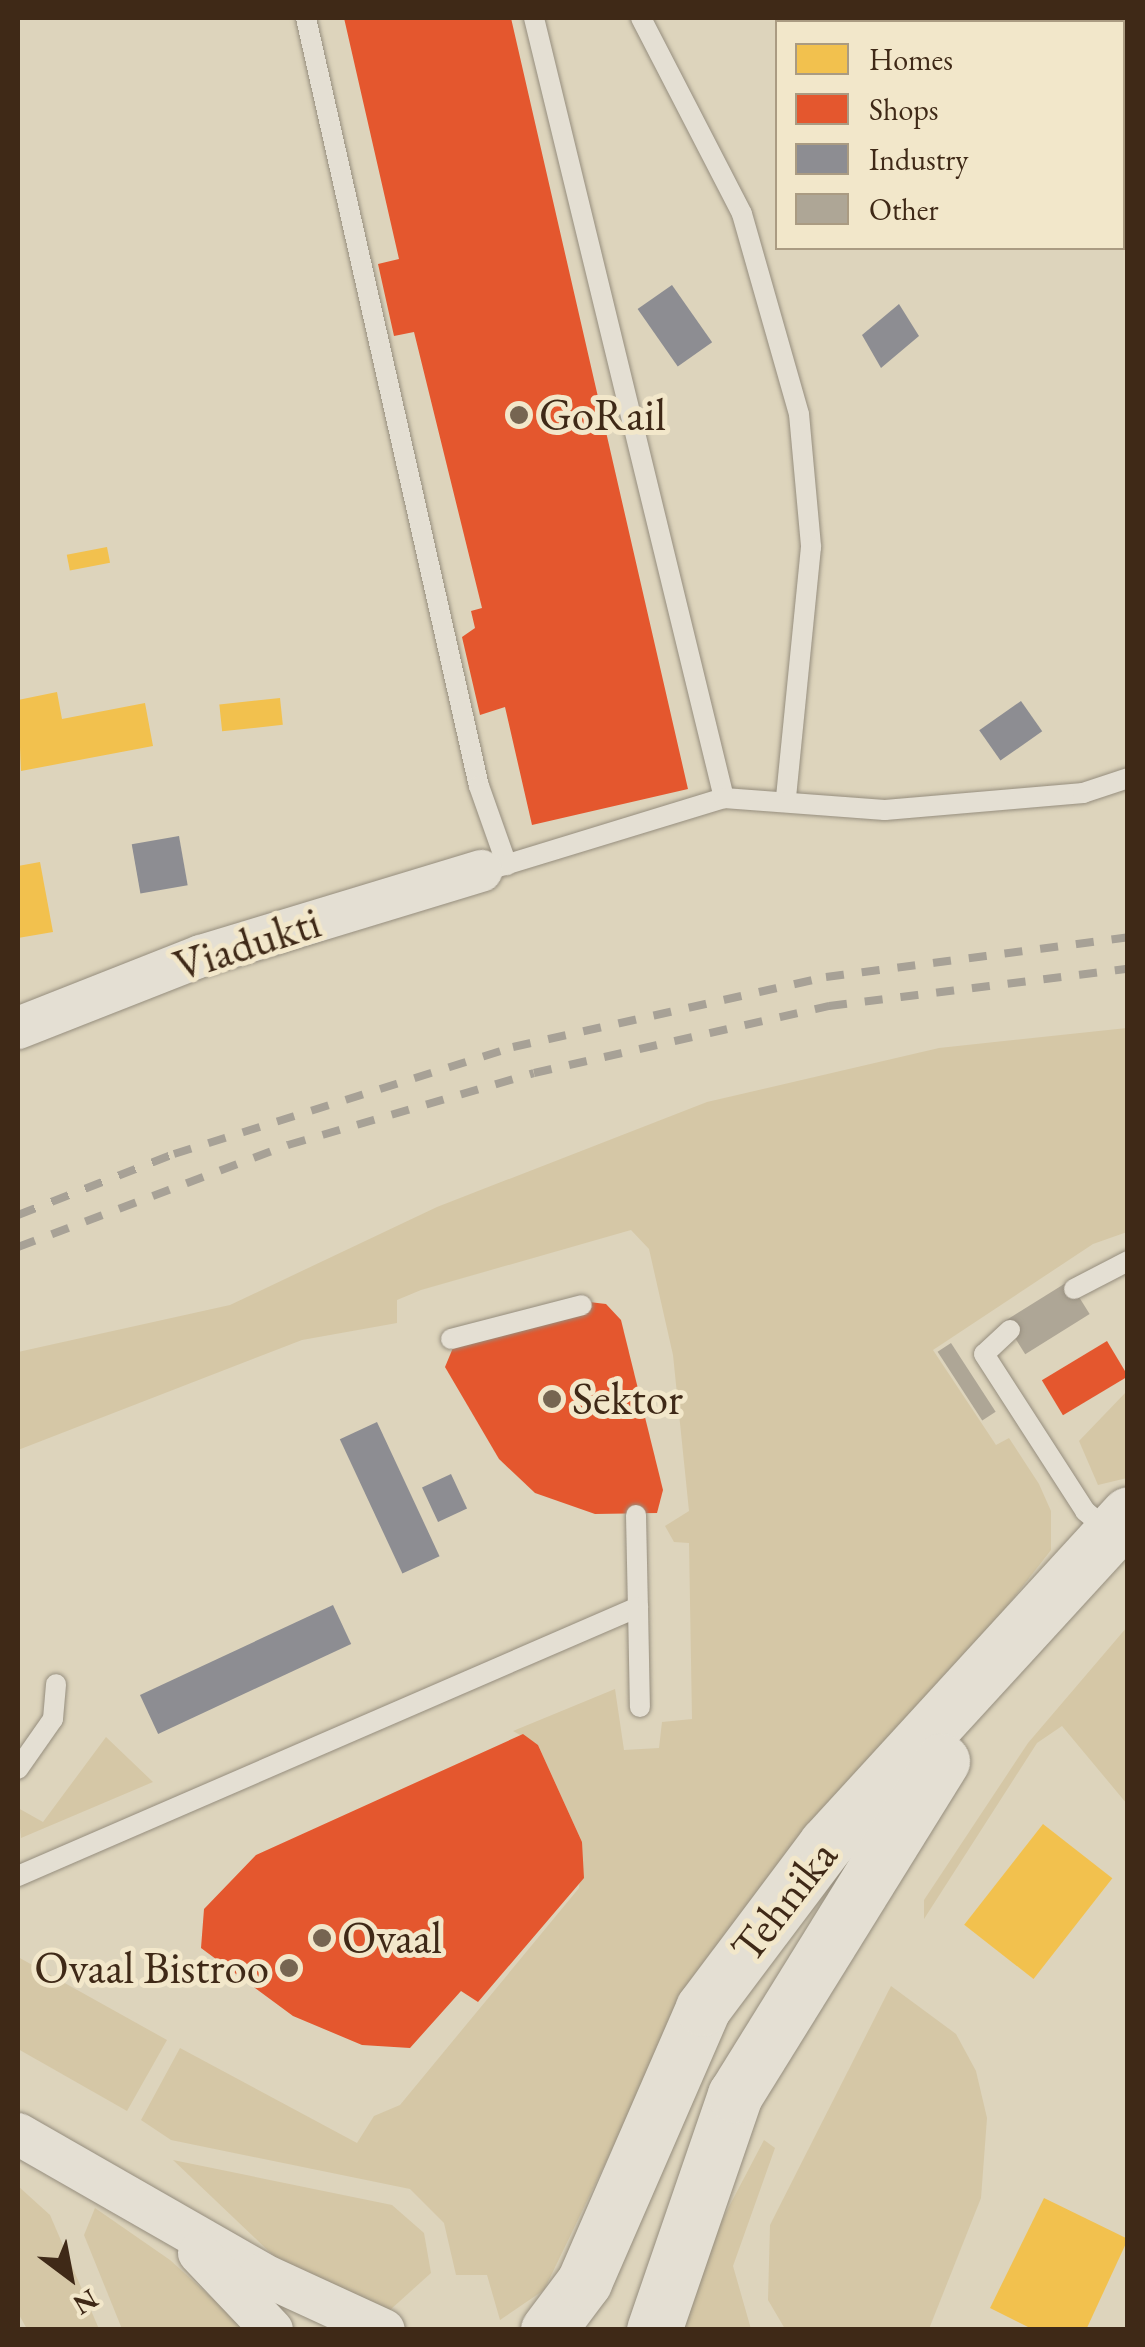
<!DOCTYPE html>
<html>
<head>
<meta charset="utf-8">
<style>
  body { margin:0 }
  #map { position:relative; width:1145px; height:2347px; overflow:hidden; background:#ddd4bc; font-family:"EB Garamond",serif }
  div>[style] { position:absolute }
  .green>* { inset:0; background:#d5c7a6 }
  .homes>* { inset:0; background:#f2c14e; transform-origin:0 0 }
  .shops>* { inset:0; background:#e4572e; transform-origin:0 0 }
  .industry>* { inset:0; background:#8d8d92; transform-origin:0 0 }
  .building>* { inset:0; background:#aea696; transform-origin:0 0 }
  .roads { filter:drop-shadow(0 0 2px #968e7e) drop-shadow(0 0 2px #968e7e) }
  .service>* { height:20px; margin:-10px; padding:0 10px; transform-origin:10px; border-radius:10px; background:#e4dfd3 }
  .minor>* { height:42px; margin:-21px; padding:0 21px; transform-origin:21px; border-radius:21px; background:#e4dfd3 }
  .secondary>* { height:55px; margin:-27.5px; padding:0 27.5px; transform-origin:27.5px; border-radius:27.5px; background:#e4dfd3 }
  .rail>* { height:8px; margin-top:-4px; transform-origin:0; background:repeating-linear-gradient(90deg,#a7a196 0 18px,transparent 0 36px) }
  .dots>* { width:28px; height:28px; translate:-50% -50%; box-sizing:border-box; border:5px solid #f2e7ca; border-radius:50% }
  span { translate:-50% -50%; white-space:nowrap; text-align:center; line-height:1.15; -webkit-text-stroke:10px #f2e7ca; paint-order:stroke }
  .poi-label { font-size:45px; color:#3f2917 }
  .left { translate:0 -50%; text-align:left }
  .right { translate:-100% -50%; text-align:right }
  .street-label { font-size:45px; color:#3f2917 }
  .frame { position:absolute; inset:0; border:20px solid #3f2917; pointer-events:none }
  .legend { position:absolute; left:775px; top:20px; width:350px; height:230px; box-sizing:border-box; background:#f2e7ca; border:2px solid #aa9b82; margin:0; padding:12px 18px; list-style:none; font-size:30px; color:#3f2917 }
  .legend li { display:flex; align-items:center; gap:20px; height:50px }
  .legend b { width:50px; border:2px solid #aa9b82 }
  .north { position:absolute; left:20px; top:2227px; width:100px; height:100px; -webkit-text-stroke:8px #f2e7ca; paint-order:stroke; rotate:148deg; font-size:28px; font-weight:700; line-height:40px; text-align:center; color:#3f2917 }
  .north::after { content:''; display:block; margin:auto; width:35px; height:45px; background:#3f2917; clip-path:polygon(50% 0,100% 100%,50% 72%,0 100%) }
</style>
</head>
<body>
<div id="map">
  <div class="green">
    <i style="clip-path:polygon(1127px 1028px,1127px 1232px,1093px 1244px,933px 1350px,996px 1445px,1009px 1438px,1039px 1484px,1051px 1511px,1051px 1550px,661px 2048px,544px 2290px,500px 2320px,487px 2275px,456px 2275px,444px 2223px,410px 2189px,171px 2140px,141px 2120px,180px 2048px,357px 2143px,374px 2116px,400px 2105px,579px 1888px,582px 1842px,538px 1745px,513px 1731px,615px 1689px,624px 1750px,659px 1748px,662px 1722px,692px 1719px,689px 1543px,674px 1542px,665px 1526px,689px 1511px,673px 1355px,649px 1249px,631px 1230px,421px 1290px,397px 1300px,397px 1323px,302px 1340px,18px 1450px,18px 1352px,230px 1305px,437px 1207px,707px 1102px,939px 1048px)"></i>
    <i style="clip-path:polygon(1127px 1391px,1127px 1478px,1098px 1485px,1079px 1441px)"></i>
    <i style="clip-path:polygon(1127px 1627px,1127px 1804px,1062px 1726px,1037px 1743px,924px 1919px,924px 1900px,1028px 1743px)"></i>
    <i style="clip-path:polygon(106px 1737px,153px 1782px,21px 1838px,18px 1808px,43px 1822px)"></i>
    <i style="clip-path:polygon(18px 1957px,167px 2040px,127px 2111px,18px 2049px)"></i>
    <i style="clip-path:polygon(891px 1986px,956px 2034px,976px 2071px,987px 2118px,981px 2198px,929px 2329px,785px 2329px,768px 2300px,770px 2225px)"></i>
    <i style="clip-path:polygon(764px 2140px,775px 2148px,733px 2266px,751px 2329px,682px 2330px,711px 2241px)"></i>
    <i style="clip-path:polygon(173px 2160px,392px 2205px,424px 2233px,431px 2273px,390px 2310px,277px 2259px)"></i>
    <i style="clip-path:polygon(18px 2186px,50px 2215px,99px 2329px,27px 2329px,18px 2313px)"></i>
    <i style="clip-path:polygon(95px 2208px,170px 2260px,246px 2329px,122px 2329px,84px 2235px)"></i>
  </div>
  <div class="homes">
    <i style="left:107px;top:547px;width:16px;height:41px;rotate:79deg"></i>
    <i style="clip-path:polygon(57px 692px,62px 719px,145px 703px,153px 746px,21px 771px,18px 700px)"></i>
    <i style="left:280px;top:698px;width:27px;height:61px;rotate:84deg"></i>
    <i style="clip-path:polygon(40px 862px,53px 932px,18px 938px,18px 866px)"></i>
    <i style="left:1043px;top:1824px;width:88px;height:128px;rotate:38deg"></i>
    <i style="clip-path:polygon(1044px 2198px,1128px 2239px,1086px 2330px,1034px 2330px,990px 2308px)"></i>
  </div>
  <div class="shops">
    <i style="clip-path:polygon(344px 18px,511px 18px,688px 789px,532px 825px,505px 707px,480px 715px,462px 637px,475px 628px,471px 611px,482px 608px,414px 332px,394px 336px,378px 264px,399px 259px)"></i>
    <i style="clip-path:polygon(589px 1302px,606px 1304px,621px 1320px,663px 1490px,657px 1513px,595px 1514px,535px 1493px,499px 1459px,445px 1367px,455px 1343px)"></i>
    <i style="left:1107px;top:1341px;width:41px;height:76px;rotate:59deg"></i>
    <i style="clip-path:polygon(523px 1734px,538px 1745px,582px 1842px,584px 1878px,478px 2002px,461px 1991px,410px 2048px,362px 2045px,293px 2016px,201px 1948px,204px 1909px,256px 1855px)"></i>
  </div>
  <div class="industry">
    <i style="clip-path:polygon(973px 18px,1029px 18px,1025px 22px)"></i>
    <i style="left:672px;top:285px;width:70px;height:42px;rotate:55deg"></i>
    <i style="clip-path:polygon(899px 304px,919px 336px,881px 368px,862px 335px)"></i>
    <i style="left:1021px;top:701px;width:37px;height:51px;rotate:55deg"></i>
    <i style="left:179px;top:836px;width:50px;height:48px;rotate:80deg"></i>
    <i style="left:377px;top:1422px;width:148px;height:41px;rotate:65deg"></i>
    <i style="left:451px;top:1474px;width:38px;height:32px;rotate:65deg"></i>
    <i style="left:333px;top:1605px;width:43px;height:213px;rotate:65deg"></i>
  </div>
  <div class="building">
    <i style="left:1069px;top:1281px;width:39px;height:76px;rotate:58deg"></i>
    <i style="left:951px;top:1343px;width:82px;height:16px;rotate:57deg"></i>
  </div>
  <div class="roads">
    <div class="service">
      <i style="left:306px;top:18px;width:787px;rotate:77.31deg"></i>
      <i style="left:479px;top:786px;width:84px;rotate:70.5deg"></i>
      <i style="left:534px;top:18px;width:803px;rotate:76.31deg"></i>
      <i style="left:641px;top:18px;width:220px;rotate:62.7deg"></i>
      <i style="left:742px;top:214px;width:208px;rotate:74.1deg"></i>
      <i style="left:799px;top:414px;width:134px;rotate:84.8deg"></i>
      <i style="left:811px;top:547px;width:250px;rotate:95.7deg"></i>
      <i style="left:495px;top:868px;width:239px;rotate:-17deg"></i>
      <i style="left:724px;top:798px;width:161px;rotate:4.3deg"></i>
      <i style="left:885px;top:810px;width:199px;rotate:-4.9deg"></i>
      <i style="left:1083px;top:793px;width:47px;rotate:-18.4deg"></i>
      <i style="left:1074px;top:1289px;width:61px;rotate:-27.4deg"></i>
      <i style="left:1010px;top:1330px;width:35px;rotate:137deg"></i>
      <i style="left:984px;top:1354px;width:187px;rotate:57.2deg"></i>
      <i style="left:1085px;top:1511px;width:31px;rotate:40deg"></i>
      <i style="left:451px;top:1339px;width:135px;rotate:-14.5deg"></i>
      <i style="left:636px;top:1515px;width:92px;rotate:88.8deg"></i>
      <i style="left:18px;top:1769px;width:61px;rotate:-55deg"></i>
      <i style="left:53px;top:1719px;width:35px;rotate:-85deg"></i>
      <i style="left:18px;top:1876px;width:676px;rotate:-23.45deg"></i>
      <i style="left:638px;top:1607px;width:100px;rotate:88.9deg"></i>
    </div>
    <div class="minor">
      <i style="left:18px;top:1028px;width:197px;rotate:-21.5deg"></i>
      <i style="left:201px;top:956px;width:293px;rotate:-16.9deg"></i>
      <i style="left:18px;top:2134px;width:281px;rotate:29.8deg"></i>
      <i style="left:262px;top:2274px;width:134px;rotate:24.7deg"></i>
      <i style="left:199px;top:2253px;width:106px;rotate:46.5deg"></i>
    </div>
    <div class="secondary">
      <i style="left:548px;top:2330px;width:60px;rotate:-53.1deg"></i>
      <i style="left:584px;top:2282px;width:299px;rotate:-66.5deg"></i>
      <i style="left:703px;top:2008px;width:205px;rotate:-53.1deg"></i>
      <i style="left:826px;top:1844px;width:447px;rotate:-47.5deg"></i>
      <i style="left:654px;top:2330px;width:249px;rotate:-71deg"></i>
      <i style="left:735px;top:2095px;width:393px;rotate:-58.2deg"></i>
    </div>
  </div>
  <div class="rail">
    <i style="left:18px;top:1215px;width:168px;rotate:-21.4deg"></i>
    <i style="left:174px;top:1154px;width:355px;rotate:-17.5deg"></i>
    <i style="left:513px;top:1047px;width:321px;rotate:-12.6deg"></i>
    <i style="left:826px;top:977px;width:305px;rotate:-7.5deg"></i>
    <i style="left:18px;top:1247px;width:289px;rotate:-20.7deg"></i>
    <i style="left:288px;top:1145px;width:256px;rotate:-16.3deg"></i>
    <i style="left:534px;top:1073px;width:303px;rotate:-12.8deg"></i>
    <i style="left:829px;top:1006px;width:301px;rotate:-7.1deg"></i>
  </div>
  <div class="dots">
    <i style="left:519px;top:415px;background:#766551"></i>
    <i style="left:552px;top:1399px;background:#766551"></i>
    <i style="left:322px;top:1938px;background:#766551"></i>
    <i style="left:289px;top:1968px;background:#766551"></i>
  </div>
  <div class="poi-label">
    <span class="left" style="left:539px;top:415px">GoRail</span>
    <span class="left" style="left:572px;top:1399px">Sektor</span>
    <span class="left" style="left:342px;top:1938px">Ovaal</span>
    <span class="right" style="left:269px;top:1968px">Ovaal Bistroo</span>
  </div>
  <div class="street-label">
    <span style="left:247px;top:944px;rotate:-18deg">Viadukti</span>
    <span style="left:784px;top:1901px;rotate:-52deg">Tehnika</span>
  </div>
  <div class="frame"></div>
  <ul class="legend">
  <li><b style="height:28px;background:#f2c14e"></b>Homes</li>
  <li><b style="height:28px;background:#e4572e"></b>Shops</li>
  <li><b style="height:28px;background:#8d8d92"></b>Industry</li>
  <li><b style="height:28px;background:#aea696"></b>Other</li>
  </ul>
  <div class="north">N</div>
</div>
</body>
</html>
